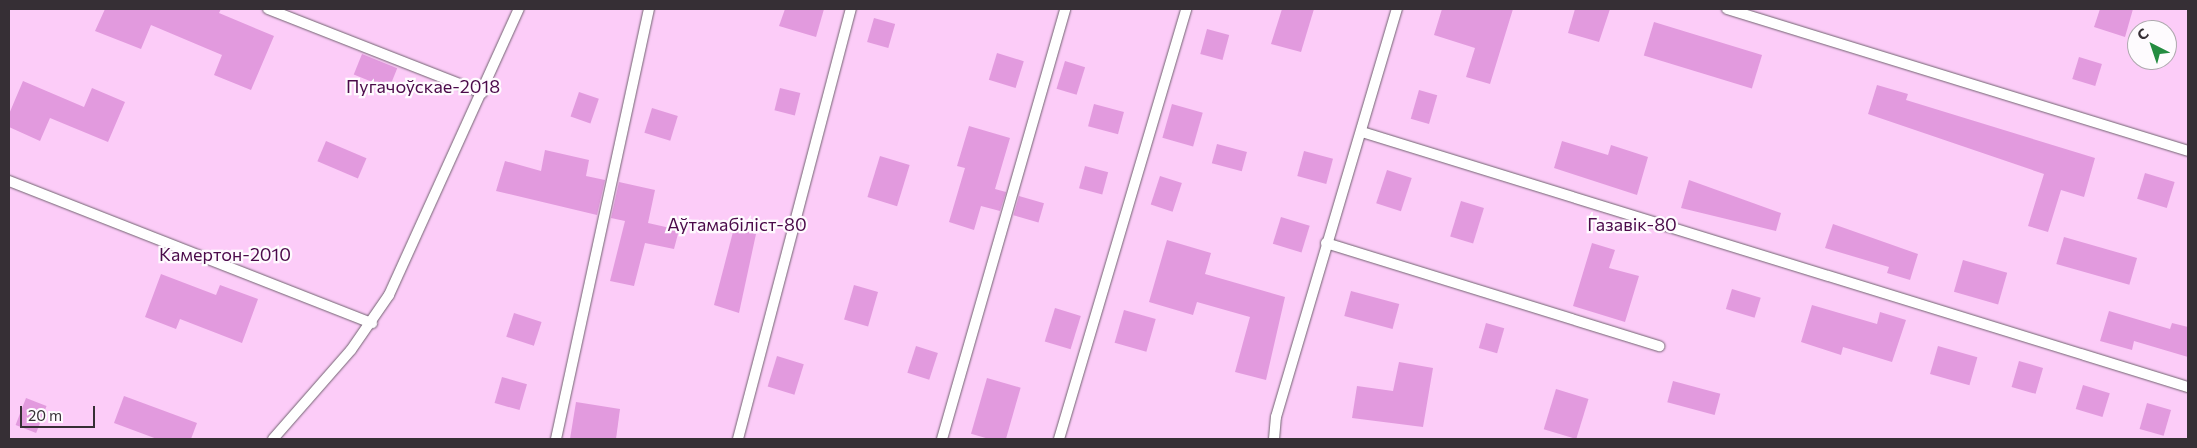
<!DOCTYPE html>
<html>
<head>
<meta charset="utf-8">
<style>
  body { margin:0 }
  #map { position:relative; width:2197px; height:448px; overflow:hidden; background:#fae8f8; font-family:Commissioner,sans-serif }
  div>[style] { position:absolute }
  .green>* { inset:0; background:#fcccf8 }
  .building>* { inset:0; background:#e29ade; transform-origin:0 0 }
  .roads { filter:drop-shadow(0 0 1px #716270) drop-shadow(0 0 1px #716270) }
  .lane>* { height:10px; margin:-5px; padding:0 5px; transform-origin:5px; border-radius:5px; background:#fff }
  span { translate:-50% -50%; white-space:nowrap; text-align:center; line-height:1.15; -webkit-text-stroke:4.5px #fefbfe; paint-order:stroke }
  .park-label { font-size:18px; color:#4b0a4a }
  .frame { position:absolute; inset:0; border:10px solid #362f35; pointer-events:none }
  .north { position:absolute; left:2127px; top:20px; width:50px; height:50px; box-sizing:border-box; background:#fefbfe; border:1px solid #aea9ae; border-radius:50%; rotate:319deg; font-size:14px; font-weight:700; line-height:20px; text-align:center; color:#362f35 }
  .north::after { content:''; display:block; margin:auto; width:18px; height:22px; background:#258c41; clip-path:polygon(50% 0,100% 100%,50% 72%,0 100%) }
  .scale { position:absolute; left:20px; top:406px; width:75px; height:22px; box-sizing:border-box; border:2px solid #362f35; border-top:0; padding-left:6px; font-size:15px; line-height:18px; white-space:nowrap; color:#362f35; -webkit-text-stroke:4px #fefbfe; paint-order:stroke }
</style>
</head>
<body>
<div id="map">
  <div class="green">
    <i style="clip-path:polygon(evenodd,9px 9px,2188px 9px,2188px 439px,9px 439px,9px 9px,2137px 30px,2167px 30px,2167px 60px,2137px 60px,2137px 30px)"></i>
  </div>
  <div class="building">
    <i style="clip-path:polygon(105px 9px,221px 9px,219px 13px,274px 36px,251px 90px,214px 75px,222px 55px,151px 25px,141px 49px,95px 31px)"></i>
    <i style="clip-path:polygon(785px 9px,824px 9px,816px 37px,779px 26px)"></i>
    <i style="clip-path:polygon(1282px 9px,1314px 9px,1301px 52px,1271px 44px)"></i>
    <i style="clip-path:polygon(1442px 9px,1513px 9px,1490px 84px,1466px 77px,1475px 48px,1434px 35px)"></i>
    <i style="clip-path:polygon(1575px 9px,1610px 9px,1599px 42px,1568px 33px)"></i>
    <i style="clip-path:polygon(2100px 9px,2133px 9px,2125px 37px,2094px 27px)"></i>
    <i style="left:874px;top:18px;width:22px;height:25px;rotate:16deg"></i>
    <i style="left:1654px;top:22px;width:113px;height:35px;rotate:17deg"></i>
    <i style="left:1207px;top:29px;width:23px;height:26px;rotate:15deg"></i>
    <i style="left:997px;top:53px;width:28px;height:28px;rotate:17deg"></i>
    <i style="left:362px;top:54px;width:38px;height:22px;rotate:22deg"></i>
    <i style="left:2079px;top:57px;width:24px;height:23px;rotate:17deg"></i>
    <i style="left:1065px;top:61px;width:21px;height:29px;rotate:17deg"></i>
    <i style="clip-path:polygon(23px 81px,84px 107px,92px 88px,125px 102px,108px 142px,50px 118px,40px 141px,9px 127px,9px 114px)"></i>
    <i style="clip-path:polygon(1877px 85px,1908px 94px,1906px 100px,2095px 158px,2084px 197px,2061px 190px,2048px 232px,2028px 226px,2044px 174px,1868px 114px)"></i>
    <i style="left:780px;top:88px;width:21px;height:23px;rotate:14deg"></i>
    <i style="left:1419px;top:90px;width:19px;height:30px;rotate:16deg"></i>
    <i style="left:579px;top:92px;width:21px;height:26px;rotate:19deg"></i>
    <i style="left:1094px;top:104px;width:31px;height:23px;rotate:15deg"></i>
    <i style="left:1172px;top:104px;width:32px;height:35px;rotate:16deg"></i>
    <i style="left:652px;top:108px;width:27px;height:26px;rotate:17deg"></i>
    <i style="clip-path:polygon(969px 126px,1010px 138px,995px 189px,1006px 192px,1000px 211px,981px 206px,974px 230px,949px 222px,965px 168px,957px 166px)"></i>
    <i style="left:326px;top:141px;width:44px;height:22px;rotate:23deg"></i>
    <i style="clip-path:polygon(1562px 141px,1608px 155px,1611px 145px,1648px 157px,1637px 195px,1554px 168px)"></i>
    <i style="left:1217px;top:144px;width:31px;height:20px;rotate:15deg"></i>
    <i style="clip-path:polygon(545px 150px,589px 160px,586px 176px,605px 180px,597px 215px,496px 191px,505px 161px,541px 171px)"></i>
    <i style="left:1304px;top:151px;width:30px;height:26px;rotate:15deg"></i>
    <i style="left:880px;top:156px;width:31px;height:43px;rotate:17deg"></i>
    <i style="left:1085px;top:166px;width:24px;height:23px;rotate:15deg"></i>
    <i style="left:1387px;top:170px;width:26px;height:35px;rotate:18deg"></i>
    <i style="left:2145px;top:173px;width:31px;height:27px;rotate:17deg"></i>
    <i style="left:1160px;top:176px;width:23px;height:30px;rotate:18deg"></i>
    <i style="clip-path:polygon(1689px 180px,1781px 213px,1776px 231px,1681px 208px)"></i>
    <i style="clip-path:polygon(619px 182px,655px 190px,648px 223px,679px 230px,674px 249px,645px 243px,634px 286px,610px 281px,625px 221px,611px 218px)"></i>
    <i style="left:1019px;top:196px;width:26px;height:20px;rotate:16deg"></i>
    <i style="left:1461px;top:201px;width:24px;height:37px;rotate:17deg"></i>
    <i style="left:1281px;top:217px;width:30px;height:28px;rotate:17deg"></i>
    <i style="clip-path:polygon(1833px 224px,1918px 254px,1910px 280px,1887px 273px,1889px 267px,1825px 248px)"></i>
    <i style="clip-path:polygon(734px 228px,756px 234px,739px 313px,714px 305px)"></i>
    <i style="left:2064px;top:237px;width:76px;height:28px;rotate:16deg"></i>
    <i style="clip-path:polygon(1167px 240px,1211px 253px,1205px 274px,1285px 297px,1266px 380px,1235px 372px,1250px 317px,1197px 302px,1193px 315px,1149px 302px)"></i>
    <i style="clip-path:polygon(1592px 243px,1615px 250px,1609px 268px,1639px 276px,1625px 322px,1573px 306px)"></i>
    <i style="left:1963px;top:260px;width:46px;height:33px;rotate:16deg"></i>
    <i style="clip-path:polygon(161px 274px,216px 295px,220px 285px,258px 299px,242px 343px,180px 319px,176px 329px,145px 317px)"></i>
    <i style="left:854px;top:285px;width:25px;height:36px;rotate:16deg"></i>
    <i style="left:1732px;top:289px;width:30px;height:21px;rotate:17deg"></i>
    <i style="left:1351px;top:291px;width:50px;height:26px;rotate:15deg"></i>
    <i style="clip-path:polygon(1812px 305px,1877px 324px,1880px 312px,1906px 320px,1892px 362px,1843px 347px,1841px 355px,1801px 342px)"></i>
    <i style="left:1055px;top:308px;width:27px;height:35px;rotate:17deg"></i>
    <i style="left:1124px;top:310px;width:33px;height:34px;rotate:16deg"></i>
    <i style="clip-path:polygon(2109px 311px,2170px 329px,2172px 323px,2188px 327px,2188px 357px,2134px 341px,2132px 350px,2100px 341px)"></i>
    <i style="left:514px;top:313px;width:29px;height:25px;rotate:18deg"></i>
    <i style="left:1486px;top:323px;width:19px;height:26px;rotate:16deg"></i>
    <i style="left:916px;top:346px;width:23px;height:28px;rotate:18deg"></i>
    <i style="left:1938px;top:346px;width:41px;height:29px;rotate:16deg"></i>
    <i style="left:777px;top:356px;width:28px;height:32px;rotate:17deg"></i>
    <i style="left:2019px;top:361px;width:25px;height:27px;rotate:16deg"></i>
    <i style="clip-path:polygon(1399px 362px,1433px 368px,1423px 427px,1352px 418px,1357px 386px,1393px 391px)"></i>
    <i style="left:502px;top:377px;width:26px;height:27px;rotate:16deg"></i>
    <i style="left:987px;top:378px;width:35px;height:58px;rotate:16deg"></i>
    <i style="left:1673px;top:381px;width:49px;height:22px;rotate:15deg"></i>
    <i style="left:2083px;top:385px;width:28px;height:25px;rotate:17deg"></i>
    <i style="left:1556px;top:389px;width:34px;height:42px;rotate:17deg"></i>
    <i style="clip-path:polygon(124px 396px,197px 423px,191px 439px,157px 439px,114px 423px)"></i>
    <i style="left:26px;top:398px;width:22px;height:29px;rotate:21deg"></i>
    <i style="clip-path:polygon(576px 402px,620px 409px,616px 439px,570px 439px)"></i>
    <i style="left:2147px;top:403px;width:25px;height:27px;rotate:16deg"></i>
  </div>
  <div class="roads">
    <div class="lane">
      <i style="left:268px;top:9px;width:230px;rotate:21.4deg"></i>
      <i style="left:1727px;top:9px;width:482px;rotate:17.1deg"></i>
      <i style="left:1362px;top:132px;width:864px;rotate:17.16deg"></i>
      <i style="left:9px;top:181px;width:390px;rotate:21.4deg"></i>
      <i style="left:1326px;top:243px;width:349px;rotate:17.2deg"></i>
      <i style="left:273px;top:439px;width:118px;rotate:-48.8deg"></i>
      <i style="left:351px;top:350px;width:67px;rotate:-55.4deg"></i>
      <i style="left:389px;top:295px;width:314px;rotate:-65.6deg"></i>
      <i style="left:556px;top:439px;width:440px;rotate:-77.8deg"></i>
      <i style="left:738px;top:439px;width:445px;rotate:-75.3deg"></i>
      <i style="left:942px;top:439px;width:447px;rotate:-74deg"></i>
      <i style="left:1059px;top:439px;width:448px;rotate:-73.5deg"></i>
      <i style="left:1274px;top:439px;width:22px;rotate:-85deg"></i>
      <i style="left:1276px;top:417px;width:426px;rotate:-73.5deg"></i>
    </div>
  </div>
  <div class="park-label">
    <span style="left:423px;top:86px">Пугачоўскае-2018</span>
    <span style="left:737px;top:224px">Аўтамабіліст-80</span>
    <span style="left:1632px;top:224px">Газавік-80</span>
    <span style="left:225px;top:254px">Камертон-2010</span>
  </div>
  <div class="frame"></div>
  <div class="north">С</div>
  <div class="scale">20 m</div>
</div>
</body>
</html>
